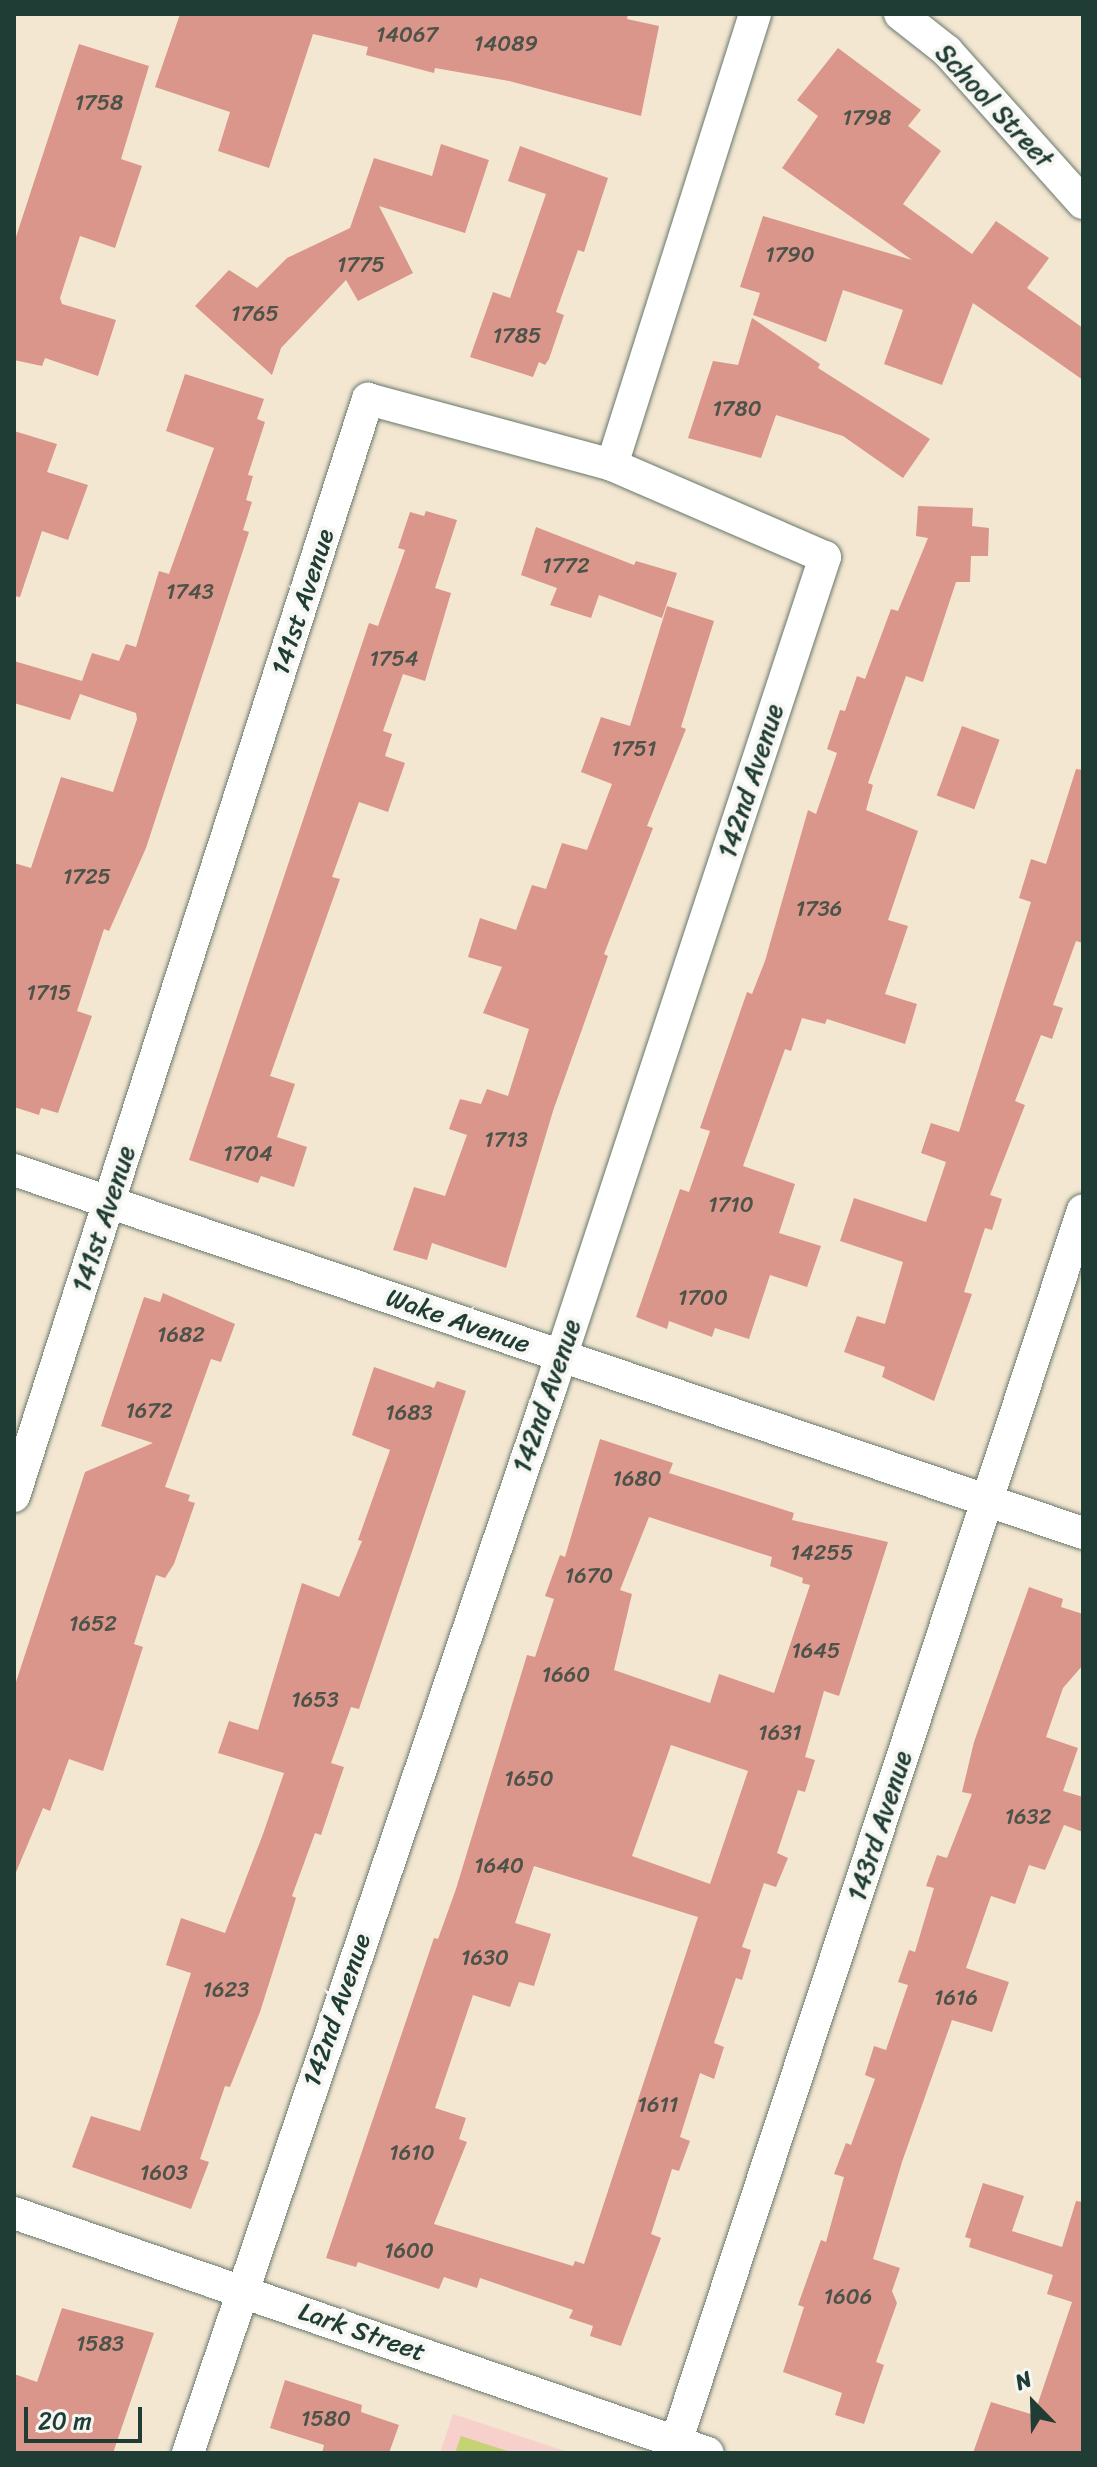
<!DOCTYPE html>
<html>
<head>
<meta charset="utf-8">
<style>
  body { margin:0 }
  #map { position:relative; width:1097px; height:2467px; overflow:hidden; background:#f3e7d2; font-family:Sriracha,sans-serif }
  div>[style] { position:absolute }
  .built>* { inset:0; background:#f7d0cc }
  .green>* { inset:0; background:#c5d374 }
  .building>* { inset:0; background:#da968a; transform-origin:0 0 }
  .roads { filter:drop-shadow(0 0 2px #69786b) drop-shadow(0 0 2px #69786b) }
  .street>* { height:32px; margin:-16px; padding:0 16px; transform-origin:16px; border-radius:16px; background:#fff }
  span { translate:-50% -50%; white-space:nowrap; text-align:center; line-height:1.15; -webkit-text-stroke:8px #f6f6f2; paint-order:stroke }
  .number-label { font-size:22px; color:#4e534a }
  .number-label span { -webkit-text-stroke-width:0 }
  .street-label { font-size:26px; color:#1f3d34 }
  .frame { position:absolute; inset:0; border:16px solid #1f3d34; pointer-events:none }
  .north { position:absolute; left:993px; top:2363px; width:80px; height:80px; -webkit-text-stroke:6px #f6f6f2; paint-order:stroke; rotate:337deg; font-size:22px; font-weight:700; line-height:32px; text-align:center; color:#1f3d34 }
  .north::after { content:''; display:block; margin:auto; width:28px; height:36px; background:#1f3d34; clip-path:polygon(50% 0,100% 100%,50% 72%,0 100%) }
  .scale { position:absolute; left:24px; top:2407px; width:118px; height:36px; box-sizing:border-box; border:4px solid #1f3d34; border-top:0; padding-left:10px; font-size:24px; line-height:28px; white-space:nowrap; color:#1f3d34; -webkit-text-stroke:6px #f6f6f2; paint-order:stroke }
</style>
</head>
<body>
<div id="map">
  <div class="built">
    <i style="clip-path:polygon(453px 2414px,571px 2453px,440px 2453px)"></i>
  </div>
  <div class="green">
    <i style="clip-path:polygon(461px 2436px,514px 2453px,455px 2453px)"></i>
  </div>
  <div class="building">
    <i style="clip-path:polygon(180px 14px,628px 14px,627px 19px,659px 26px,641px 116px,509px 81px,435px 68px,434px 73px,366px 55px,368px 47px,313px 34px,269px 168px,218px 151px,230px 112px,155px 87px)"></i>
    <i style="clip-path:polygon(79px 44px,149px 66px,121px 159px,142px 166px,115px 248px,80px 236px,60px 298px,62px 304px,116px 320px,98px 376px,45px 358px,42px 366px,14px 360px,14px 243px)"></i>
    <i style="clip-path:polygon(838px 48px,921px 110px,908px 126px,941px 151px,903px 204px,972px 254px,996px 221px,1049px 258px,1027px 288px,1083px 328px,1083px 380px,973px 303px,942px 385px,884px 364px,903px 310px,843px 290px,826px 342px,753px 315px,760px 293px,740px 287px,763px 216px,912px 260px,782px 168px,818px 116px,797px 100px)"></i>
    <i style="clip-path:polygon(441px 144px,489px 160px,465px 233px,379px 206px,413px 273px,358px 301px,346px 280px,281px 348px,272px 375px,195px 306px,229px 270px,257px 288px,287px 258px,350px 228px,374px 158px,432px 176px)"></i>
    <i style="clip-path:polygon(520px 146px,608px 178px,584px 252px,578px 250px,556px 312px,564px 315px,549px 359px,545px 365px,539px 362px,533px 377px,470px 357px,493px 292px,510px 298px,546px 194px,508px 181px)"></i>
    <i style="clip-path:polygon(752px 318px,820px 364px,818px 368px,930px 439px,903px 478px,843px 436px,776px 415px,761px 458px,688px 438px,713px 361px,738px 365px)"></i>
    <i style="clip-path:polygon(185px 374px,264px 399px,257px 419px,265px 422px,248px 475px,253px 476px,246px 500px,252px 502px,243px 530px,249px 532px,146px 848px,109px 931px,104px 929px,77px 1011px,92px 1016px,58px 1113px,41px 1108px,39px 1115px,14px 1107px,14px 863px,31px 868px,61px 777px,113px 792px,137px 719px,136px 713px,80px 694px,70px 720px,14px 703px,14px 661px,82px 681px,92px 653px,119px 661px,126px 644px,136px 647px,159px 571px,169px 574px,214px 448px,166px 431px)"></i>
    <i style="clip-path:polygon(14px 431px,57px 444px,47px 472px,88px 485px,68px 540px,42px 531px,20px 597px,14px 596px)"></i>
    <i style="clip-path:polygon(918px 506px,973px 508px,972px 526px,989px 528px,988px 556px,971px 556px,970px 582px,956px 582px,923px 682px,906px 676px,868px 783px,873px 785px,866px 810px,918px 831px,888px 920px,908px 926px,885px 994px,917px 1004px,905px 1044px,827px 1019px,825px 1024px,802px 1018px,791px 1051px,785px 1049px,743px 1166px,795px 1184px,779px 1233px,821px 1246px,807px 1287px,770px 1275px,749px 1339px,715px 1328px,712px 1337px,669px 1321px,667px 1329px,636px 1317px,680px 1189px,689px 1192px,710px 1131px,700px 1128px,747px 992px,752px 994px,765px 961px,808px 810px,816px 814px,837px 753px,827px 749px,840px 710px,845px 711px,857px 676px,865px 679px,891px 609px,898px 611px,928px 538px,916px 536px)"></i>
    <i style="clip-path:polygon(426px 511px,457px 520px,435px 588px,451px 593px,425px 681px,403px 674px,383px 731px,392px 734px,385px 756px,405px 763px,388px 812px,359px 802px,332px 877px,340px 879px,270px 1076px,295px 1084px,277px 1137px,307px 1147px,294px 1187px,261px 1176px,258px 1183px,189px 1160px,369px 623px,378px 626px,405px 550px,398px 548px,410px 512px,424px 516px)"></i>
    <i style="clip-path:polygon(536px 527px,634px 565px,636px 561px,677px 573px,662px 618px,599px 595px,591px 618px,550px 605px,557px 588px,521px 575px)"></i>
    <i style="clip-path:polygon(667px 606px,714px 621px,681px 727px,686px 729px,647px 826px,653px 828px,604px 954px,608px 956px,553px 1111px,506px 1268px,432px 1243px,427px 1260px,393px 1250px,414px 1187px,445px 1196px,467px 1135px,449px 1129px,460px 1099px,481px 1104px,487px 1089px,508px 1096px,529px 1029px,483px 1013px,502px 967px,468px 957px,480px 918px,516px 930px,532px 885px,546px 889px,562px 843px,587px 850px,612px 784px,581px 772px,601px 717px,630px 726px)"></i>
    <i style="left:962px;top:726px;width:40px;height:74px;rotate:20deg"></i>
    <i style="clip-path:polygon(1076px 769px,1083px 770px,1083px 943px,1076px 941px,1053px 1005px,1063px 1008px,1052px 1039px,1041px 1035px,1015px 1101px,1025px 1105px,990px 1195px,1002px 1199px,992px 1230px,985px 1228px,964px 1292px,972px 1294px,934px 1401px,882px 1377px,885px 1367px,844px 1352px,857px 1316px,885px 1324px,903px 1262px,840px 1241px,854px 1198px,926px 1222px,946px 1162px,921px 1153px,931px 1123px,959px 1132px,1031px 902px,1019px 898px,1031px 859px,1046px 864px)"></i>
    <i style="clip-path:polygon(163px 1293px,235px 1324px,221px 1362px,211px 1359px,165px 1487px,190px 1495px,188px 1501px,195px 1503px,174px 1564px,165px 1578px,156px 1575px,134px 1644px,143px 1647px,103px 1771px,69px 1759px,50px 1811px,43px 1808px,14px 1877px,14px 1688px,85px 1472px,153px 1443px,101px 1426px,144px 1297px,160px 1302px)"></i>
    <i style="clip-path:polygon(374px 1367px,434px 1388px,437px 1381px,466px 1391px,359px 1709px,351px 1707px,331px 1763px,344px 1767px,321px 1835px,315px 1833px,292px 1896px,296px 1898px,260px 2012px,230px 2087px,225px 2086px,200px 2159px,209px 2162px,191px 2209px,72px 2167px,91px 2116px,140px 2131px,191px 1973px,166px 1965px,181px 1918px,225px 1933px,263px 1834px,284px 1773px,218px 1753px,229px 1721px,258px 1730px,302px 1583px,339px 1597px,362px 1541px,358px 1540px,390px 1450px,352px 1435px)"></i>
    <i style="clip-path:polygon(evenodd,600px 1439px,673px 1463px,669px 1473px,794px 1513px,792px 1520px,888px 1542px,839px 1696px,824px 1691px,805px 1757px,815px 1760px,805px 1792px,798px 1790px,777px 1853px,788px 1858px,776px 1887px,764px 1883px,742px 1947px,751px 1950px,742px 1980px,736px 1978px,714px 2043px,724px 2047px,714px 2079px,700px 2073px,680px 2137px,690px 2141px,679px 2171px,672px 2169px,651px 2234px,661px 2238px,621px 2346px,590px 2336px,593px 2326px,569px 2318px,573px 2310px,480px 2278px,477px 2288px,444px 2277px,439px 2289px,358px 2262px,356px 2267px,326px 2258px,434px 1938px,438px 1939px,456px 1889px,527px 1655px,535px 1657px,554px 1599px,545px 1596px,560px 1555px,565px 1557px,600px 1439px,649px 1517px,772px 1557px,770px 1566px,803px 1578px,802px 1583px,810px 1585px,774px 1693px,719px 1674px,710px 1703px,614px 1670px,632px 1594px,620px 1590px,649px 1517px,600px 1439px,671px 1745px,748px 1771px,710px 1884px,632px 1856px,671px 1745px,600px 1439px,534px 1866px,698px 1917px,584px 2264px,575px 2261px,573px 2266px,434px 2224px,467px 2142px,459px 2139px,466px 2118px,435px 2108px,473px 1995px,510px 2007px,519px 1982px,534px 1986px,551px 1934px,515px 1923px,534px 1866px)"></i>
    <i style="clip-path:polygon(1029px 1587px,1063px 1599px,1061px 1607px,1083px 1614px,1083px 1665px,1063px 1688px,1046px 1737px,1078px 1748px,1063px 1791px,1083px 1797px,1083px 1832px,1064px 1825px,1045px 1870px,1029px 1865px,1015px 1904px,991px 1896px,966px 1968px,1009px 1982px,992px 2032px,952px 2020px,902px 2162px,873px 2259px,900px 2268px,892px 2291px,897px 2303px,876px 2362px,884px 2365px,864px 2424px,835px 2415px,842px 2393px,783px 2372px,804px 2307px,798px 2305px,821px 2240px,826px 2242px,844px 2177px,834px 2174px,846px 2143px,851px 2145px,875px 2079px,865px 2075px,874px 2046px,886px 2050px,908px 1985px,898px 1982px,909px 1950px,915px 1952px,934px 1888px,926px 1886px,937px 1855px,947px 1858px,972px 1794px,962px 1792px,974px 1742px)"></i>
    <i style="clip-path:polygon(983px 2183px,1024px 2196px,1012px 2231px,1062px 2247px,1076px 2201px,1083px 2202px,1083px 2453px,973px 2453px,991px 2402px,1034px 2415px,1072px 2302px,1047px 2294px,1053px 2275px,969px 2247px,971px 2239px,965px 2237px)"></i>
    <i style="clip-path:polygon(62px 2308px,154px 2333px,113px 2453px,14px 2453px,14px 2374px,37px 2382px)"></i>
    <i style="clip-path:polygon(285px 2380px,362px 2405px,361px 2412px,399px 2425px,389px 2453px,322px 2453px,324px 2445px,270px 2428px)"></i>
  </div>
  <div class="roads">
    <div class="street">
      <i style="left:900px;top:14px;width:60px;rotate:38.2deg"></i>
      <i style="left:947px;top:51px;width:204px;rotate:48.2deg"></i>
      <i style="left:612px;top:465px;width:473px;rotate:-72.4deg"></i>
      <i style="left:14px;top:1170px;width:1129px;rotate:18.76deg"></i>
      <i style="left:14px;top:1496px;width:1153px;rotate:-72.12deg"></i>
      <i style="left:368px;top:399px;width:253px;rotate:15.1deg"></i>
      <i style="left:612px;top:465px;width:232px;rotate:23.4deg"></i>
      <i style="left:825px;top:557px;width:874px;rotate:108.27deg"></i>
      <i style="left:551px;top:1387px;width:1126px;rotate:108.81deg"></i>
      <i style="left:14px;top:2213px;width:734px;rotate:19.08deg"></i>
      <i style="left:676px;top:2442px;width:1297px;rotate:-71.72deg"></i>
    </div>
  </div>
  <div class="number-label">
    <span style="left:407px;top:35px">14067</span>
    <span style="left:506px;top:44px">14089</span>
    <span style="left:99px;top:103px">1758</span>
    <span style="left:867px;top:118px">1798</span>
    <span style="left:790px;top:255px">1790</span>
    <span style="left:361px;top:265px">1775</span>
    <span style="left:255px;top:314px">1765</span>
    <span style="left:517px;top:336px">1785</span>
    <span style="left:737px;top:409px">1780</span>
    <span style="left:566px;top:566px">1772</span>
    <span style="left:190px;top:592px">1743</span>
    <span style="left:394px;top:659px">1754</span>
    <span style="left:634px;top:749px">1751</span>
    <span style="left:87px;top:877px">1725</span>
    <span style="left:819px;top:909px">1736</span>
    <span style="left:49px;top:993px">1715</span>
    <span style="left:506px;top:1140px">1713</span>
    <span style="left:248px;top:1154px">1704</span>
    <span style="left:731px;top:1205px">1710</span>
    <span style="left:703px;top:1298px">1700</span>
    <span style="left:181px;top:1335px">1682</span>
    <span style="left:149px;top:1411px">1672</span>
    <span style="left:409px;top:1413px">1683</span>
    <span style="left:637px;top:1479px">1680</span>
    <span style="left:822px;top:1553px">14255</span>
    <span style="left:589px;top:1576px">1670</span>
    <span style="left:93px;top:1624px">1652</span>
    <span style="left:816px;top:1651px">1645</span>
    <span style="left:566px;top:1675px">1660</span>
    <span style="left:315px;top:1700px">1653</span>
    <span style="left:780px;top:1733px">1631</span>
    <span style="left:529px;top:1779px">1650</span>
    <span style="left:1028px;top:1817px">1632</span>
    <span style="left:499px;top:1866px">1640</span>
    <span style="left:485px;top:1958px">1630</span>
    <span style="left:226px;top:1990px">1623</span>
    <span style="left:956px;top:1998px">1616</span>
    <span style="left:658px;top:2105px">1611</span>
    <span style="left:412px;top:2153px">1610</span>
    <span style="left:164px;top:2173px">1603</span>
    <span style="left:409px;top:2251px">1600</span>
    <span style="left:848px;top:2297px">1606</span>
    <span style="left:100px;top:2344px">1583</span>
    <span style="left:326px;top:2419px">1580</span>
  </div>
  <div class="street-label">
    <span style="left:994px;top:106px;rotate:47deg">School Street</span>
    <span style="left:303px;top:602px;rotate:-72deg">141st Avenue</span>
    <span style="left:751px;top:781px;rotate:-72deg">142nd Avenue</span>
    <span style="left:104px;top:1219px;rotate:-72deg">141st Avenue</span>
    <span style="left:458px;top:1321px;rotate:19deg">Wake Avenue</span>
    <span style="left:547px;top:1396px;rotate:-71deg">142nd Avenue</span>
    <span style="left:880px;top:1826px;rotate:-72deg">143rd Avenue</span>
    <span style="left:337px;top:2010px;rotate:-71deg">142nd Avenue</span>
    <span style="left:362px;top:2332px;rotate:19deg">Lark Street</span>
  </div>
  <div class="frame"></div>
  <div class="north">N</div>
  <div class="scale">20 m</div>
</div>
</body>
</html>
